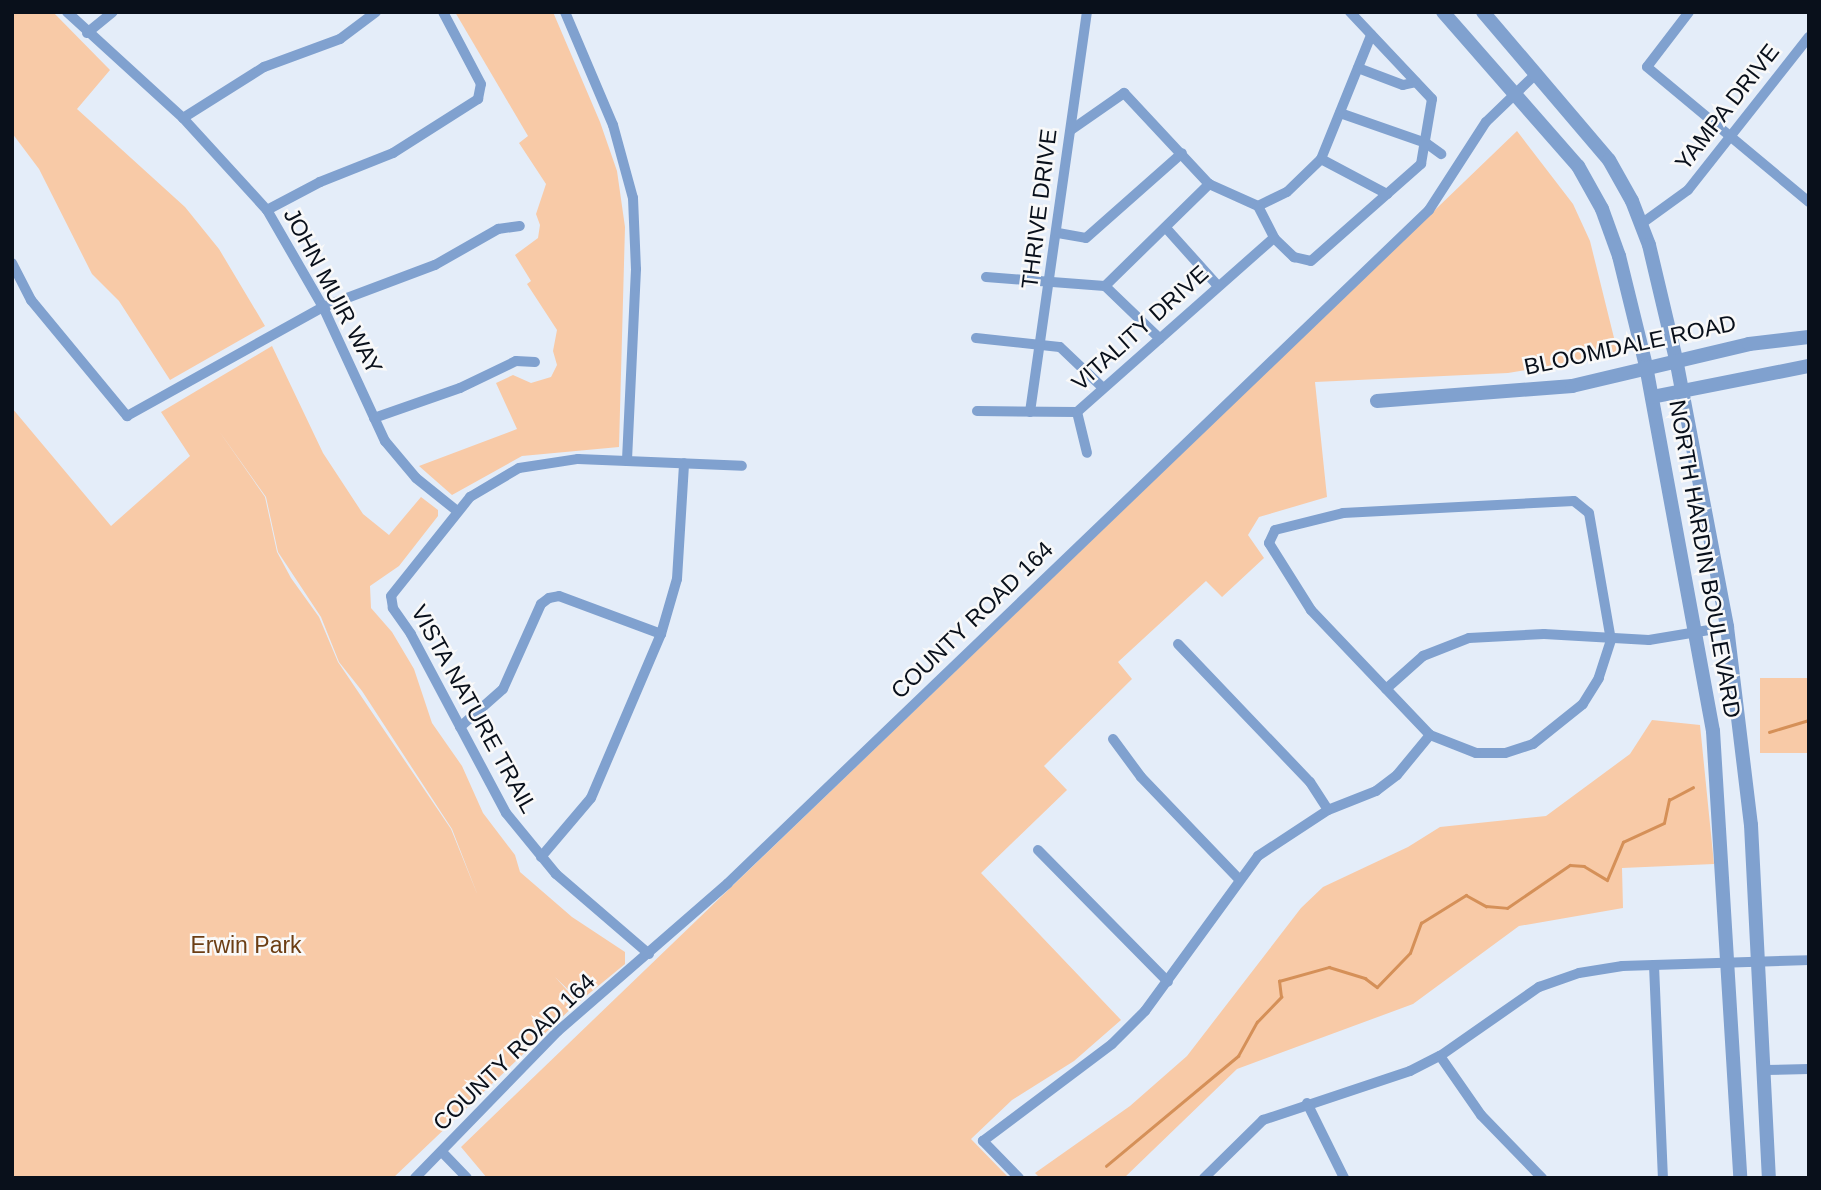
<!DOCTYPE html>
<html>
<head>
<meta charset="utf-8">
<style>
  body { margin:0 }
  #map { position:relative; width:1821px; height:1190px; overflow:hidden; background:#e4edf9; font-family:Arial,sans-serif }
  div>[style] { position:absolute }
  .green>* { inset:0; background:#f8caa7; transform-origin:0 0 }
  .stream>* { height:2.5px; margin:-1.25px; padding:0 1.25px; transform-origin:1.25px; border-radius:1.25px; background:#d59058 }
  .minor>* { height:10px; margin:-5px; padding:0 5px; transform-origin:5px; border-radius:5px; background:#80a1cf }
  .tertiary>* { height:14px; margin:-7px; padding:0 7px; transform-origin:7px; border-radius:7px; background:#80a1cf }
  span { translate:-50% -50%; white-space:nowrap; text-align:center; line-height:1.15; -webkit-text-stroke:5px #f9f9f9; paint-order:stroke }
  .street-label { font-size:23px; color:#09101b }
  .park-label { font-size:23px; color:#6c3e14 }
  .frame { position:absolute; inset:0; border:14px solid #09101b; pointer-events:none }
</style>
</head>
<body>
<div id="map">
  <div class="green">
    <i style="clip-path:polygon(12px 12px,53px 12px,110px 70px,77px 109px,185px 207px,219px 249px,265px 326px,170px 380px,119px 301px,92px 274px,39px 169px,12px 133px)"></i>
    <i style="clip-path:polygon(455px 12px,553px 12px,600px 122px,617px 171px,625px 227px,619px 447px,522px 456px,452px 495px,419px 466px,517px 429px,496px 383px,513px 375px,531px 383px,551px 377px,557px 365px,553px 351px,557px 330px,527px 284px,531px 281px,515px 255px,538px 238px,540px 225px,536px 214px,546px 184px,519px 143px,528px 136px)"></i>
    <i style="clip-path:polygon(1517px 131px,1573px 204px,1590px 241px,1618px 354px,1508px 373px,1315px 382px,1327px 497px,1259px 517px,1248px 535px,1264px 558px,1222px 597px,1206px 581px,1118px 662px,1132px 679px,1044px 766px,1067px 790px,981px 873px,1121px 1020px,1074px 1061px,1012px 1100px,971px 1139px,1009px 1178px,487px 1178px,461px 1147px)"></i>
    <i style="clip-path:polygon(evenodd,272px 346px,323px 453px,363px 514px,389px 535px,421px 497px,438px 510px,438px 516px,399px 566px,370px 586px,371px 608px,392px 632px,414px 669px,432px 723px,462px 766px,483px 813px,515px 855px,520px 872px,572px 917px,625px 952px,625px 964px,580px 1001px,555px 977px,578px 1002px,393px 1178px,12px 1178px,12px 408px,111px 526px,190px 456px,161px 412px,272px 346px,219px 431px,266px 497px,278px 552px,321px 617px,339px 662px,362px 691px,452px 829px,478px 896px,451px 829px,338px 662px,319px 617px,291px 578px,277px 552px,265px 497px,219px 431px)"></i>
    <i style="left:1809px;top:678px;width:75px;height:49px;rotate:90deg"></i>
    <i style="clip-path:polygon(1652px 720px,1700px 725px,1714px 864px,1622px 868px,1623px 908px,1519px 926px,1413px 1004px,1237px 1069px,1124px 1178px,1040px 1178px,1035px 1173px,1130px 1106px,1187px 1056px,1301px 908px,1323px 887px,1408px 847px,1440px 827px,1546px 816px,1630px 754px)"></i>
  </div>
  <div class="stream">
    <i style="left:1769px;top:732px;width:42px;rotate:-16.7deg"></i>
    <i style="left:1106px;top:1166px;width:172px;rotate:-39.8deg"></i>
    <i style="left:1238px;top:1056px;width:39px;rotate:-61deg"></i>
    <i style="left:1257px;top:1022px;width:35px;rotate:-46deg"></i>
    <i style="left:1281px;top:997px;width:16px;rotate:-97deg"></i>
    <i style="left:1279px;top:981px;width:52px;rotate:-15.6deg"></i>
    <i style="left:1329px;top:967px;width:38px;rotate:17deg"></i>
    <i style="left:1365px;top:978px;width:15px;rotate:37deg"></i>
    <i style="left:1377px;top:987px;width:47px;rotate:-45.9deg"></i>
    <i style="left:1410px;top:953px;width:32px;rotate:-70deg"></i>
    <i style="left:1421px;top:923px;width:53px;rotate:-31.9deg"></i>
    <i style="left:1466px;top:895px;width:23px;rotate:29deg"></i>
    <i style="left:1486px;top:906px;width:21px;rotate:5deg"></i>
    <i style="left:1507px;top:908px;width:76px;rotate:-34.3deg"></i>
    <i style="left:1570px;top:865px;width:14px;rotate:4deg"></i>
    <i style="left:1584px;top:866px;width:27px;rotate:31deg"></i>
    <i style="left:1607px;top:880px;width:41px;rotate:-67.2deg"></i>
    <i style="left:1623px;top:842px;width:45px;rotate:-24.9deg"></i>
    <i style="left:1664px;top:823px;width:24px;rotate:-78deg"></i>
    <i style="left:1669px;top:800px;width:27px;rotate:-28deg"></i>
  </div>
  <div class="minor">
    <i style="left:67px;top:12px;width:157px;rotate:42.4deg"></i>
    <i style="left:183px;top:118px;width:125px;rotate:47.6deg"></i>
    <i style="left:267px;top:210px;width:112px;rotate:60deg"></i>
    <i style="left:323px;top:307px;width:148px;rotate:65.2deg"></i>
    <i style="left:385px;top:441px;width:48px;rotate:50deg"></i>
    <i style="left:416px;top:478px;width:53px;rotate:38.8deg"></i>
    <i style="left:565px;top:12px;width:123px;rotate:67deg"></i>
    <i style="left:613px;top:125px;width:76px;rotate:74.7deg"></i>
    <i style="left:633px;top:198px;width:71px;rotate:87.6deg"></i>
    <i style="left:636px;top:269px;width:192px;rotate:92.7deg"></i>
    <i style="left:1689px;top:12px;width:69px;rotate:127.4deg"></i>
    <i style="left:1647px;top:67px;width:211px;rotate:39.8deg"></i>
    <i style="left:87px;top:33px;width:33px;rotate:-39deg"></i>
    <i style="left:1358px;top:68px;width:48px;rotate:20.7deg"></i>
    <i style="left:1403px;top:85px;width:13px;rotate:-13deg"></i>
    <i style="left:1340px;top:113px;width:91px;rotate:19.2deg"></i>
    <i style="left:1426px;top:143px;width:19px;rotate:36deg"></i>
    <i style="left:183px;top:118px;width:96px;rotate:-32.2deg"></i>
    <i style="left:264px;top:67px;width:81px;rotate:-20.2deg"></i>
    <i style="left:340px;top:39px;width:45px;rotate:-36.9deg"></i>
    <i style="left:1071px;top:130px;width:65px;rotate:-34.9deg"></i>
    <i style="left:1124px;top:93px;width:125px;rotate:47deg"></i>
    <i style="left:1209px;top:184px;width:54px;rotate:24.2deg"></i>
    <i style="left:1321px;top:159px;width:75px;rotate:27.9deg"></i>
    <i style="left:1258px;top:206px;width:36px;rotate:63deg"></i>
    <i style="left:1274px;top:238px;width:28px;rotate:44deg"></i>
    <i style="left:1294px;top:257px;width:17px;rotate:13deg"></i>
    <i style="left:1311px;top:261px;width:147px;rotate:-41.4deg"></i>
    <i style="left:1421px;top:164px;width:66px;rotate:-80.4deg"></i>
    <i style="left:1432px;top:99px;width:120px;rotate:-133.3deg"></i>
    <i style="left:1258px;top:206px;width:32px;rotate:-26deg"></i>
    <i style="left:1287px;top:192px;width:47px;rotate:-44.1deg"></i>
    <i style="left:1321px;top:159px;width:134px;rotate:-68deg"></i>
    <i style="left:267px;top:210px;width:60px;rotate:-27.8deg"></i>
    <i style="left:320px;top:182px;width:79px;rotate:-21.7deg"></i>
    <i style="left:393px;top:153px;width:101px;rotate:-32.4deg"></i>
    <i style="left:478px;top:99px;width:15px;rotate:-79deg"></i>
    <i style="left:481px;top:84px;width:81px;rotate:-117.8deg"></i>
    <i style="left:1641px;top:224px;width:58px;rotate:-35.9deg"></i>
    <i style="left:1688px;top:190px;width:195px;rotate:-51.7deg"></i>
    <i style="left:1166px;top:228px;width:78px;rotate:48.1deg"></i>
    <i style="left:1058px;top:233px;width:28px;rotate:10deg"></i>
    <i style="left:1086px;top:238px;width:128px;rotate:-41.5deg"></i>
    <i style="left:12px;top:263px;width:42px;rotate:62.8deg"></i>
    <i style="left:31px;top:300px;width:151px;rotate:50.4deg"></i>
    <i style="left:127px;top:416px;width:224px;rotate:-29.1deg"></i>
    <i style="left:323px;top:307px;width:120px;rotate:-20.6deg"></i>
    <i style="left:435px;top:265px;width:73px;rotate:-29.7deg"></i>
    <i style="left:498px;top:229px;width:22px;rotate:-8deg"></i>
    <i style="left:986px;top:277px;width:119px;rotate:4.3deg"></i>
    <i style="left:1105px;top:286px;width:146px;rotate:-44.4deg"></i>
    <i style="left:1105px;top:286px;width:76px;rotate:43.9deg"></i>
    <i style="left:976px;top:338px;width:84px;rotate:6.1deg"></i>
    <i style="left:1060px;top:347px;width:59px;rotate:43.6deg"></i>
    <i style="left:977px;top:411px;width:100px;rotate:0.6deg"></i>
    <i style="left:1077px;top:412px;width:263px;rotate:-41.5deg"></i>
    <i style="left:1030px;top:412px;width:404px;rotate:-81.9deg"></i>
    <i style="left:1077px;top:412px;width:42px;rotate:76.3deg"></i>
    <i style="left:374px;top:418px;width:91px;rotate:-19.2deg"></i>
    <i style="left:460px;top:388px;width:62px;rotate:-25.7deg"></i>
    <i style="left:516px;top:361px;width:19px;rotate:3deg"></i>
    <i style="left:1574px;top:501px;width:19px;rotate:39deg"></i>
    <i style="left:1589px;top:513px;width:129px;rotate:80.2deg"></i>
    <i style="left:1611px;top:640px;width:40px;rotate:108deg"></i>
    <i style="left:1599px;top:678px;width:31px;rotate:122deg"></i>
    <i style="left:1583px;top:704px;width:64px;rotate:141.3deg"></i>
    <i style="left:1533px;top:744px;width:29px;rotate:162deg"></i>
    <i style="left:1505px;top:753px;width:29px;rotate:180deg"></i>
    <i style="left:1476px;top:753px;width:49px;rotate:-158.6deg"></i>
    <i style="left:1430px;top:735px;width:173px;rotate:-133.6deg"></i>
    <i style="left:1311px;top:610px;width:79px;rotate:-122.1deg"></i>
    <i style="left:1269px;top:543px;width:14px;rotate:-65deg"></i>
    <i style="left:1275px;top:530px;width:70px;rotate:-14deg"></i>
    <i style="left:1343px;top:513px;width:231px;rotate:-3deg"></i>
    <i style="left:1178px;top:644px;width:191px;rotate:46.3deg"></i>
    <i style="left:1310px;top:782px;width:33px;rotate:57deg"></i>
    <i style="left:1386px;top:689px;width:50px;rotate:-41.7deg"></i>
    <i style="left:1423px;top:656px;width:49px;rotate:-21.4deg"></i>
    <i style="left:1469px;top:638px;width:75px;rotate:-3.1deg"></i>
    <i style="left:1544px;top:634px;width:105px;rotate:3.3deg"></i>
    <i style="left:1649px;top:640px;width:79px;rotate:-9.5deg"></i>
    <i style="left:460px;top:727px;width:57px;rotate:-41.5deg"></i>
    <i style="left:503px;top:689px;width:93px;rotate:-65.9deg"></i>
    <i style="left:541px;top:604px;width:10px;rotate:-37deg"></i>
    <i style="left:549px;top:598px;width:10px;rotate:-11deg"></i>
    <i style="left:559px;top:596px;width:109px;rotate:20.4deg"></i>
    <i style="left:1113px;top:739px;width:47px;rotate:53.6deg"></i>
    <i style="left:1141px;top:777px;width:140px;rotate:46.2deg"></i>
    <i style="left:1038px;top:850px;width:185px;rotate:45.4deg"></i>
    <i style="left:541px;top:857px;width:77px;rotate:-49.7deg"></i>
    <i style="left:591px;top:798px;width:178px;rotate:-66.9deg"></i>
    <i style="left:661px;top:634px;width:57px;rotate:-73.8deg"></i>
    <i style="left:677px;top:579px;width:116px;rotate:-86.5deg"></i>
    <i style="left:649px;top:954px;width:123px;rotate:-139.3deg"></i>
    <i style="left:556px;top:874px;width:79px;rotate:-129.3deg"></i>
    <i style="left:506px;top:813px;width:203px;rotate:-118deg"></i>
    <i style="left:411px;top:634px;width:32px;rotate:-125deg"></i>
    <i style="left:393px;top:608px;width:12px;rotate:-99deg"></i>
    <i style="left:391px;top:596px;width:127px;rotate:-51.4deg"></i>
    <i style="left:470px;top:497px;width:57px;rotate:-30.6deg"></i>
    <i style="left:519px;top:468px;width:60px;rotate:-8.7deg"></i>
    <i style="left:578px;top:459px;width:164px;rotate:2.4deg"></i>
    <i style="left:1654px;top:965px;width:213px;rotate:87.6deg"></i>
    <i style="left:1440px;top:1056px;width:72px;rotate:55.2deg"></i>
    <i style="left:1481px;top:1115px;width:88px;rotate:45.9deg"></i>
    <i style="left:1765px;top:1070px;width:44px;rotate:-1.3deg"></i>
    <i style="left:1307px;top:1103px;width:84px;rotate:63.7deg"></i>
    <i style="left:442px;top:1152px;width:36px;rotate:46deg"></i>
    <i style="left:415px;top:1178px;width:205px;rotate:-45.8deg"></i>
    <i style="left:558px;top:1031px;width:225px;rotate:-41deg"></i>
    <i style="left:728px;top:883px;width:972px;rotate:-43.83deg"></i>
    <i style="left:1429px;top:210px;width:105px;rotate:-57.1deg"></i>
    <i style="left:1486px;top:122px;width:71px;rotate:-43.9deg"></i>
    <i style="left:1019px;top:1178px;width:52px;rotate:-134.2deg"></i>
    <i style="left:983px;top:1141px;width:161px;rotate:-36.9deg"></i>
    <i style="left:1112px;top:1044px;width:47px;rotate:-45deg"></i>
    <i style="left:1145px;top:1011px;width:192px;rotate:-53.9deg"></i>
    <i style="left:1258px;top:856px;width:84px;rotate:-33.3deg"></i>
    <i style="left:1328px;top:810px;width:52px;rotate:-21.6deg"></i>
    <i style="left:1376px;top:791px;width:26px;rotate:-37deg"></i>
    <i style="left:1397px;top:775px;width:52px;rotate:-50.5deg"></i>
    <i style="left:1204px;top:1178px;width:83px;rotate:-44.5deg"></i>
    <i style="left:1263px;top:1120px;width:155px;rotate:-18.4deg"></i>
    <i style="left:1410px;top:1071px;width:34px;rotate:-27deg"></i>
    <i style="left:1440px;top:1056px;width:121px;rotate:-34.9deg"></i>
    <i style="left:1539px;top:987px;width:42px;rotate:-19.3deg"></i>
    <i style="left:1579px;top:973px;width:44px;rotate:-9.2deg"></i>
    <i style="left:1622px;top:966px;width:187px;rotate:-1.8deg"></i>
  </div>
  <div class="tertiary">
    <i style="left:1443px;top:12px;width:205px;rotate:48.8deg"></i>
    <i style="left:1578px;top:166px;width:49px;rotate:60.8deg"></i>
    <i style="left:1602px;top:209px;width:50px;rotate:70.1deg"></i>
    <i style="left:1619px;top:256px;width:113px;rotate:76.2deg"></i>
    <i style="left:1646px;top:366px;width:371px;rotate:79.6deg"></i>
    <i style="left:1713px;top:731px;width:448px;rotate:86.5deg"></i>
    <i style="left:1483px;top:12px;width:194px;rotate:49.6deg"></i>
    <i style="left:1609px;top:160px;width:47px;rotate:60.7deg"></i>
    <i style="left:1632px;top:201px;width:47px;rotate:68.9deg"></i>
    <i style="left:1649px;top:245px;width:117px;rotate:76.7deg"></i>
    <i style="left:1676px;top:359px;width:273px;rotate:79.2deg"></i>
    <i style="left:1727px;top:627px;width:199px;rotate:83.1deg"></i>
    <i style="left:1751px;top:825px;width:353px;rotate:87.1deg"></i>
    <i style="left:1652px;top:397px;width:160px;rotate:-11.2deg"></i>
    <i style="left:1377px;top:401px;width:196px;rotate:-4.4deg"></i>
    <i style="left:1572px;top:386px;width:182px;rotate:-13.3deg"></i>
    <i style="left:1749px;top:344px;width:60px;rotate:-6.7deg"></i>
  </div>
  <div class="street-label">
    <span style="left:1727px;top:107px;rotate:-52deg">YAMPA DRIVE</span>
    <span style="left:1039px;top:209px;rotate:-83deg">THRIVE DRIVE</span>
    <span style="left:333px;top:291px;rotate:62deg">JOHN MUIR WAY</span>
    <span style="left:1140px;top:328px;rotate:-42deg">VITALITY DRIVE</span>
    <span style="left:1630px;top:345px;rotate:-12deg">BLOOMDALE ROAD</span>
    <span style="left:1705px;top:559px;rotate:80deg">NORTH HARDIN BOULEVARD</span>
    <span style="left:972px;top:620px;rotate:-44deg">COUNTY ROAD 164</span>
    <span style="left:474px;top:709px;rotate:61deg">VISTA NATURE TRAIL</span>
    <span style="left:514px;top:1052px;rotate:-44deg">COUNTY ROAD 164</span>
  </div>
  <div class="park-label">
    <span style="left:246px;top:945px">Erwin Park</span>
  </div>
  <div class="frame"></div>
</div>
</body>
</html>
